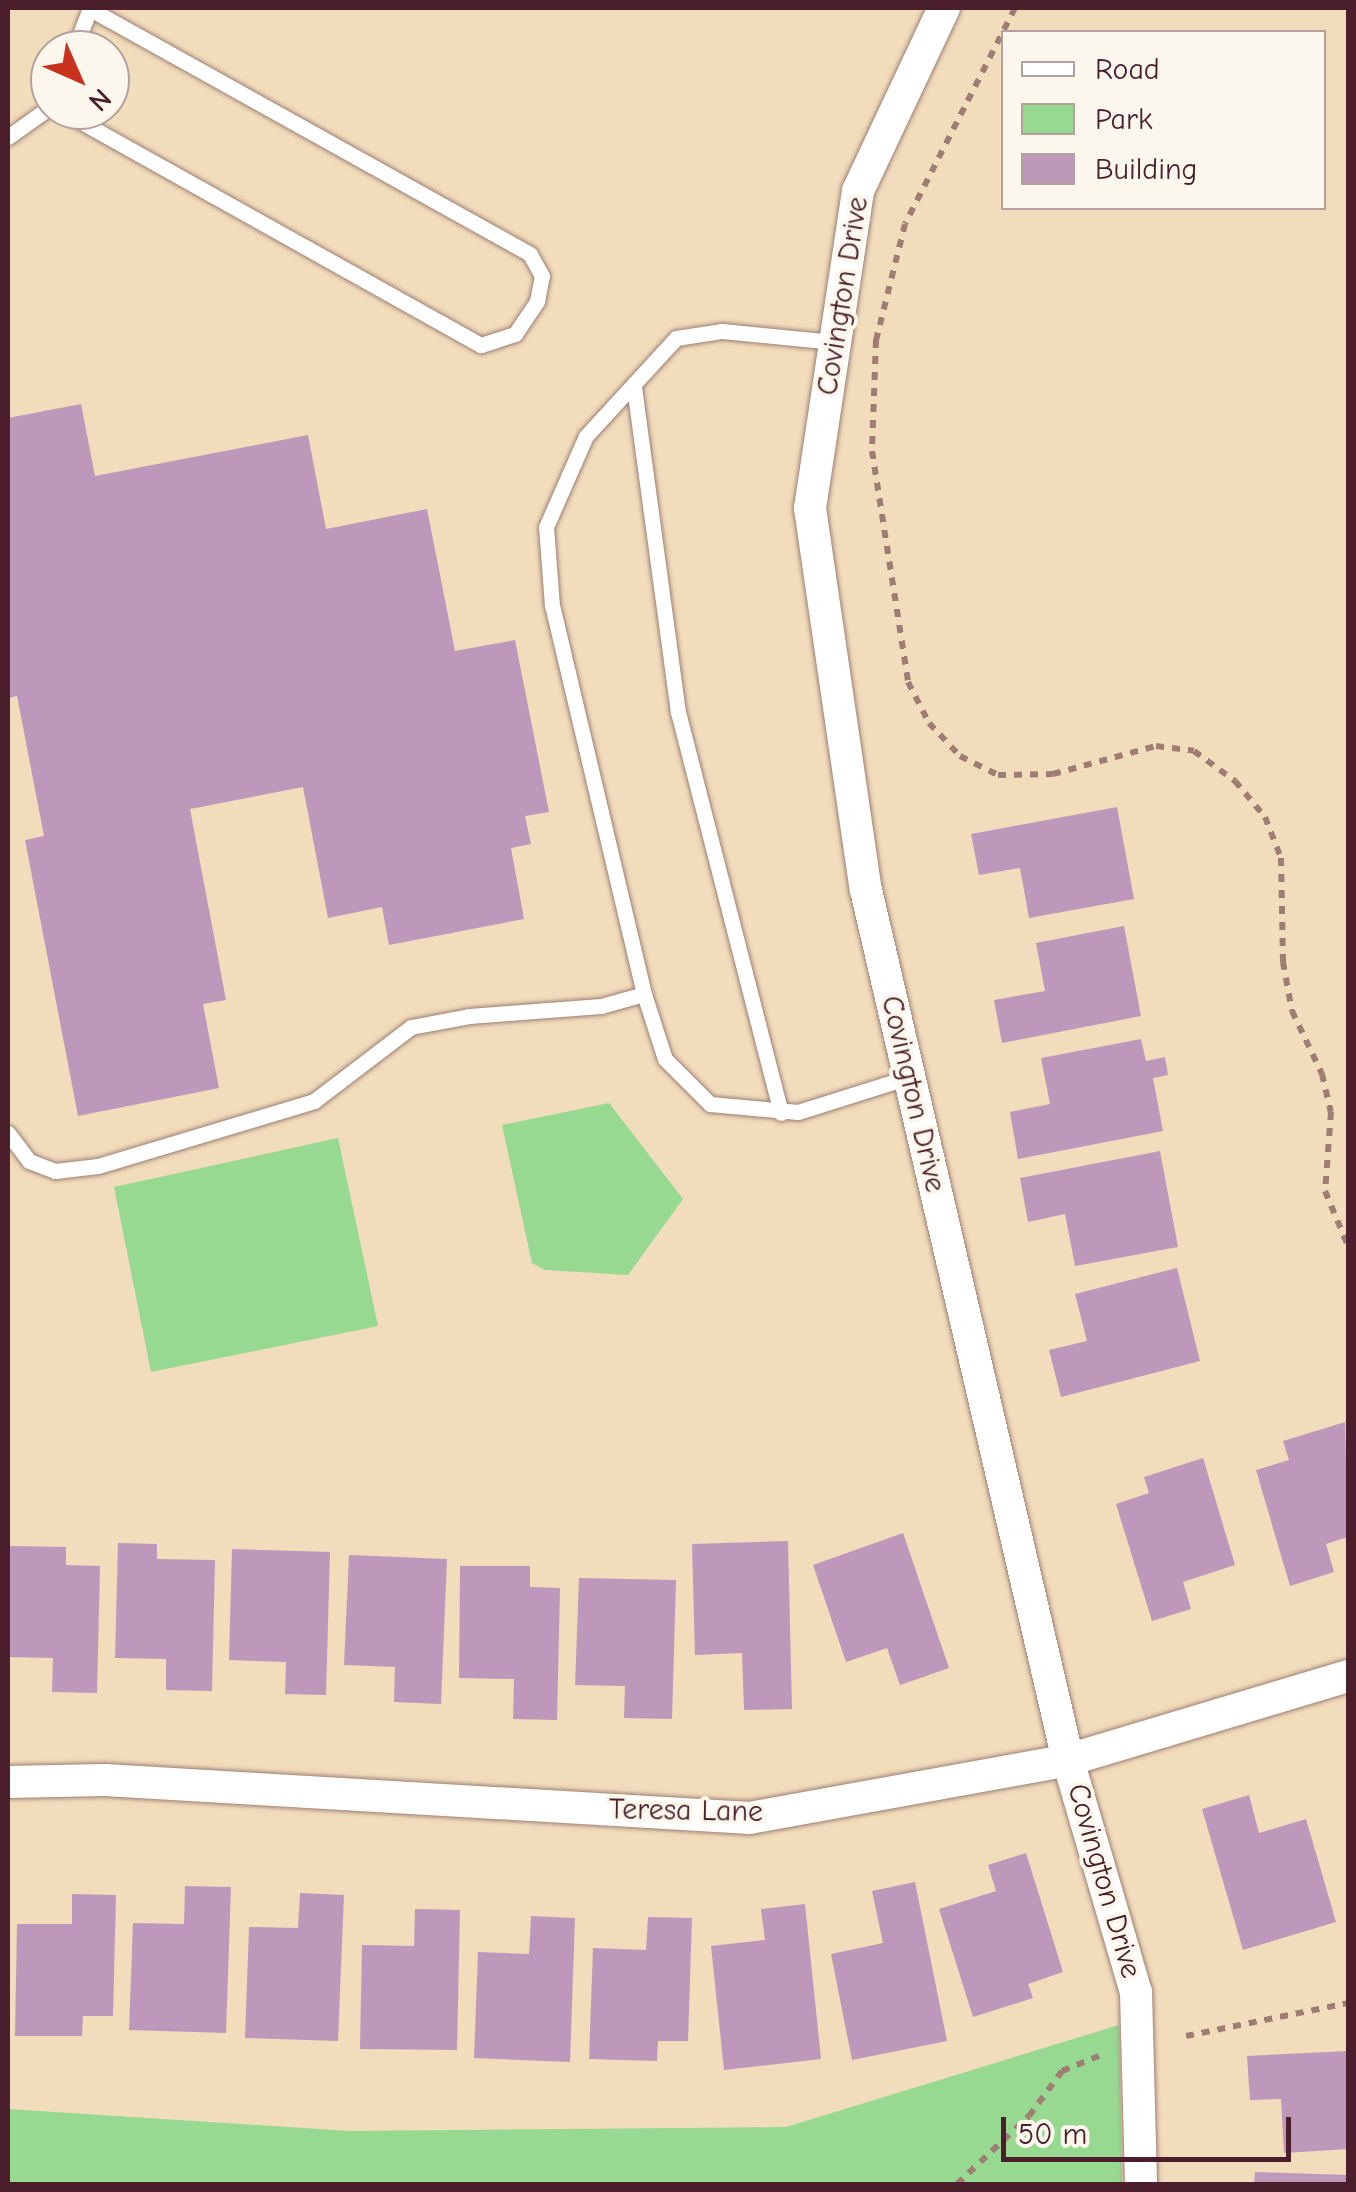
<!DOCTYPE html>
<style>
body{margin:0}
#map{position:relative;width:1356px;height:2192px;overflow:hidden;background:#f1dcbb;font-family:"Comic Neue",sans-serif}
div>[style]{position:absolute}
[style*='--x']{left:calc(var(--x)*1px);top:calc(var(--y)*1px);width:calc(var(--w)*1px);rotate:calc(var(--a)*1deg)}
.green>*{inset:0;background:#97d990}
.building>*{inset:0;background:#be98ba}
.path>*{height:6px;margin-top:-3px;transform-origin:0;background:repeating-linear-gradient(90deg,#9e7e73 0 8px,transparent 0 16px)}
.roads{filter:drop-shadow(0 0 2px #9e7e73) drop-shadow(0 0 2px #9e7e73)}
.service>*{height:15px;margin:-7.5px;padding:0 7.5px;transform-origin:7.5px;border-radius:7.5px;background:#fff}
.minor>*{height:32px;margin:-16px;padding:0 16px;transform-origin:16px;border-radius:16px;background:#fff}
span{translate:-50% -50%;white-space:nowrap;text-align:center;line-height:1.15;-webkit-text-stroke:8px #fbf7ec;paint-order:stroke}
.street-label{font-size:30px;color:#4a1f2b}
.frame{position:absolute;inset:0;border:10px solid #4a1f2b;pointer-events:none}
.legend{position:absolute;left:1001px;top:30px;width:325px;height:180px;box-sizing:border-box;background:#fbf7ec;border:2px solid #b4a19f;margin:0;padding:12px 18px;list-style:none;font-size:30px;color:#4a1f2b}
.legend li{display:flex;align-items:center;gap:20px;height:50px}
.legend b{width:50px;border:2px solid #b4a19f}
.north{position:absolute;left:30px;top:30px;width:100px;height:100px;box-sizing:border-box;background:#fbf7ec;border:2px solid #b4a19f;border-radius:50%;rotate:135deg;font-size:28px;font-weight:700;line-height:40px;text-align:center;color:#4a1f2b}
.north::after{content:'';display:block;margin:auto;width:35px;height:45px;background:#c8321e;clip-path:polygon(50% 0,100% 100%,50% 72%,0 100%)}
.scale{position:absolute;left:1001px;top:2117px;width:290px;height:45px;box-sizing:border-box;border:5px solid #4a1f2b;border-top:0;padding-left:12px;font-size:30px;line-height:35px;white-space:nowrap;color:#4a1f2b;-webkit-text-stroke:8px #fbf7ec;paint-order:stroke}
</style>
<div id="map">
<div class="green">
<div style="clip-path:polygon(609px 1103px,683px 1199px,628px 1275px,545px 1270px,532px 1263px,502px 1125px)"></div>
<div style="clip-path:polygon(338px 1138px,378px 1326px,151px 1372px,114px 1187px)"></div>
<div style="clip-path:polygon(1119px 2025px,1122px 2184px,8px 2184px,8px 2109px,349px 2131px,786px 2127px)"></div>
</div>
<div class="building">
<div style="clip-path:polygon(81px 404px,95px 476px,308px 435px,326px 529px,427px 509px,455px 651px,515px 640px,549px 812px,525px 816px,531px 844px,511px 848px,524px 919px,389px 945px,382px 907px,328px 918px,303px 787px,190px 809px,226px 1000px,203px 1004px,219px 1088px,78px 1116px,25px 840px,44px 836px,17px 696px,8px 698px,8px 418px)"></div>
<div style="clip-path:polygon(1117px 807px,1134px 899px,1029px 918px,1020px 868px,979px 875px,971px 834px)"></div>
<div style="clip-path:polygon(1124px 926px,1141px 1016px,1002px 1043px,994px 1000px,1045px 991px,1036px 943px)"></div>
<div style="clip-path:polygon(1141px 1039px,1146px 1061px,1165px 1057px,1168px 1075px,1153px 1078px,1163px 1131px,1018px 1159px,1010px 1112px,1050px 1104px,1041px 1058px)"></div>
<div style="clip-path:polygon(1160px 1151px,1178px 1247px,1075px 1266px,1065px 1214px,1028px 1222px,1020px 1178px)"></div>
<div style="clip-path:polygon(1177px 1268px,1200px 1361px,1061px 1397px,1049px 1350px,1087px 1341px,1075px 1294px)"></div>
<div style="clip-path:polygon(1345px 1422px,1348px 1537px,1326px 1544px,1334px 1572px,1290px 1586px,1256px 1470px,1289px 1460px,1283px 1441px)"></div>
<div style="clip-path:polygon(1203px 1458px,1235px 1565px,1183px 1582px,1191px 1609px,1152px 1621px,1116px 1504px,1149px 1493px,1144px 1477px)"></div>
<div style="clip-path:polygon(903px 1533px,949px 1668px,900px 1685px,887px 1648px,846px 1662px,813px 1565px)"></div>
<div style="clip-path:polygon(788px 1541px,792px 1709px,744px 1710px,742px 1653px,695px 1655px,692px 1544px)"></div>
<div style="clip-path:polygon(118px 1543px,157px 1544px,157px 1559px,215px 1560px,212px 1691px,166px 1690px,166px 1659px,115px 1658px)"></div>
<div style="clip-path:polygon(8px 1546px,66px 1547px,66px 1565px,100px 1566px,97px 1693px,52px 1692px,53px 1658px,8px 1657px)"></div>
<div style="clip-path:polygon(232px 1549px,330px 1552px,326px 1695px,285px 1694px,286px 1662px,229px 1660px)"></div>
<div style="clip-path:polygon(349px 1555px,447px 1559px,441px 1704px,394px 1702px,395px 1667px,344px 1665px)"></div>
<div style="clip-path:polygon(460px 1566px,530px 1566px,530px 1587px,560px 1588px,557px 1720px,513px 1719px,514px 1679px,459px 1678px)"></div>
<div style="clip-path:polygon(579px 1578px,676px 1580px,672px 1719px,624px 1718px,625px 1686px,575px 1685px)"></div>
<div style="clip-path:polygon(1249px 1795px,1259px 1833px,1306px 1819px,1336px 1922px,1243px 1950px,1202px 1809px)"></div>
<div style="clip-path:polygon(1026px 1853px,1063px 1972px,1028px 1984px,1033px 1998px,973px 2017px,939px 1909px,996px 1891px,988px 1865px)"></div>
<div style="clip-path:polygon(915px 1882px,947px 2041px,852px 2060px,831px 1954px,883px 1943px,872px 1891px)"></div>
<div style="clip-path:polygon(185px 1886px,231px 1887px,226px 2033px,129px 2030px,133px 1923px,184px 1924px)"></div>
<div style="clip-path:polygon(300px 1893px,344px 1895px,338px 2041px,245px 2038px,249px 1927px,298px 1928px)"></div>
<div style="clip-path:polygon(72px 1894px,116px 1895px,113px 2016px,83px 2016px,82px 2036px,15px 2036px,17px 1924px,72px 1924px)"></div>
<div style="clip-path:polygon(805px 1904px,821px 2059px,724px 2070px,711px 1946px,765px 1940px,761px 1909px)"></div>
<div style="clip-path:polygon(415px 1909px,460px 1910px,457px 2050px,360px 2049px,362px 1945px,414px 1946px)"></div>
<div style="clip-path:polygon(531px 1916px,575px 1918px,570px 2062px,474px 2058px,478px 1952px,529px 1954px)"></div>
<div style="clip-path:polygon(648px 1917px,692px 1918px,688px 2041px,658px 2041px,657px 2061px,589px 2059px,593px 1948px,646px 1950px)"></div>
<div style="clip-path:polygon(1348px 2051px,1348px 2149px,1284px 2153px,1281px 2099px,1250px 2100px,1247px 2056px)"></div>
<div style="clip-path:polygon(1255px 2172px,1348px 2175px,1348px 2184px,1254px 2184px)"></div>
</div>
<div class="path">
<div style="--x:1015;--y:8;--w:242;--a:117"></div>
<div style="--x:905;--y:224;--w:120;--a:104"></div>
<div style="--x:876;--y:340;--w:111;--a:92.1"></div>
<div style="--x:872;--y:451;--w:234;--a:81.1"></div>
<div style="--x:908;--y:682;--w:46;--a:62.9"></div>
<div style="--x:929;--y:723;--w:45;--a:46.8"></div>
<div style="--x:960;--y:756;--w:42;--a:26.6"></div>
<div style="--x:998;--y:775;--w:55;--a:-1"></div>
<div style="--x:1053;--y:774;--w:107;--a:-15.2"></div>
<div style="--x:1156;--y:746;--w:38;--a:7"></div>
<div style="--x:1194;--y:751;--w:51;--a:36.2"></div>
<div style="--x:1235;--y:781;--w:47;--a:50.2"></div>
<div style="--x:1265;--y:817;--w:44;--a:68.7"></div>
<div style="--x:1281;--y:858;--w:104;--a:88.9"></div>
<div style="--x:1283;--y:962;--w:50;--a:79.6"></div>
<div style="--x:1292;--y:1011;--w:70;--a:64.5"></div>
<div style="--x:1322;--y:1074;--w:39;--a:77"></div>
<div style="--x:1331;--y:1112;--w:79;--a:94.3"></div>
<div style="--x:1325;--y:1191;--w:60;--a:67.3"></div>
<div style="--x:1186;--y:2036;--w:165;--a:-11.5"></div>
<div style="--x:957;--y:2184;--w:99;--a:-43.4"></div>
<div style="--x:1029;--y:2116;--w:56;--a:-53.7"></div>
<div style="--x:1062;--y:2071;--w:44;--a:-22.5"></div>
</div>
<div class="roads">
<div class="service">
<div style="--x:74;--y:50;--w:45;--a:-69.1"></div>
<div style="--x:60;--y:110;--w:482;--a:29.2"></div>
<div style="--x:481;--y:345;--w:36;--a:-18"></div>
<div style="--x:515;--y:334;--w:40;--a:-56"></div>
<div style="--x:537;--y:301;--w:25;--a:-79"></div>
<div style="--x:542;--y:276;--w:25;--a:-119"></div>
<div style="--x:530;--y:254;--w:504;--a:-150.89"></div>
<div style="--x:8;--y:137;--w:52;--a:-35.5"></div>
<div style="--x:634;--y:387;--w:328;--a:82.3"></div>
<div style="--x:678;--y:712;--w:414;--a:75.6"></div>
<div style="--x:644;--y:994;--w:399;--a:-103.3"></div>
<div style="--x:552;--y:606;--w:79;--a:-94.3"></div>
<div style="--x:546;--y:527;--w:99;--a:-66.3"></div>
<div style="--x:586;--y:436;--w:133;--a:-47.4"></div>
<div style="--x:676;--y:338;--w:47;--a:-8.7"></div>
<div style="--x:722;--y:331;--w:114;--a:5.6"></div>
<div style="--x:8;--y:1133;--w:35;--a:53"></div>
<div style="--x:29;--y:1161;--w:28;--a:21"></div>
<div style="--x:55;--y:1171;--w:43;--a:-6.6"></div>
<div style="--x:98;--y:1166;--w:226;--a:-16.7"></div>
<div style="--x:314;--y:1101;--w:122;--a:-37.3"></div>
<div style="--x:411;--y:1027;--w:59;--a:-10.7"></div>
<div style="--x:469;--y:1016;--w:132;--a:-4.3"></div>
<div style="--x:601;--y:1006;--w:45;--a:-15.6"></div>
<div style="--x:644;--y:994;--w:68;--a:72.1"></div>
<div style="--x:665;--y:1059;--w:64;--a:45"></div>
<div style="--x:710;--y:1104;--w:88;--a:5.2"></div>
<div style="--x:798;--y:1112;--w:116;--a:-17.5"></div>
</div>
<div class="minor">
<div style="--x:944;--y:8;--w:202;--a:115.2"></div>
<div style="--x:858;--y:191;--w:321;--a:98.6"></div>
<div style="--x:810;--y:508;--w:386;--a:81.7"></div>
<div style="--x:866;--y:890;--w:893;--a:76.93"></div>
<div style="--x:1068;--y:1760;--w:242;--a:73.7"></div>
<div style="--x:1136;--y:1992;--w:192;--a:88.5"></div>
<div style="--x:8;--y:1782;--w:97;--a:-1.2"></div>
<div style="--x:105;--y:1780;--w:646;--a:3.37"></div>
<div style="--x:750;--y:1818;--w:323;--a:-10.3"></div>
<div style="--x:1068;--y:1760;--w:292;--a:-16.7"></div>
</div>
</div>
<div class="street-label">
<span style="left:843px;top:296px;rotate:-81deg">Covington Drive</span>
<span style="left:913px;top:1094px;rotate:77deg">Covington Drive</span>
<span style="left:686px;top:1811px;rotate:1deg">Teresa Lane</span>
<span style="left:1104px;top:1881px;rotate:74deg">Covington Drive</span>
</div>
<div class="frame"></div>
<ul class="legend">
<li><b style="height:12px;background:#fff"></b>Road</li>
<li><b style="height:28px;background:#97d990"></b>Park</li>
<li><b style="height:28px;background:#be98ba"></b>Building</li>
</ul>
<div class="north">N</div>
<div class="scale">50 m</div>
</div>
